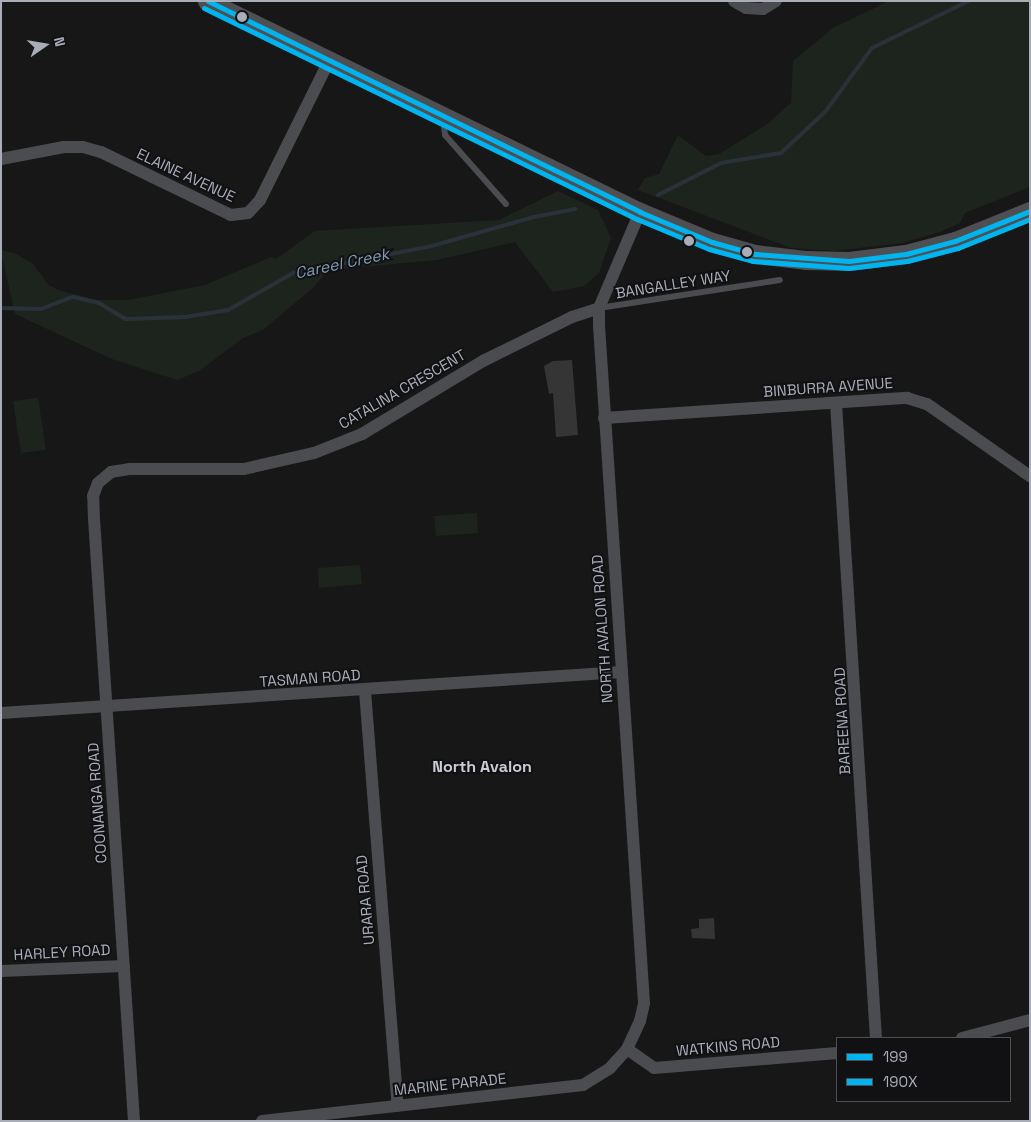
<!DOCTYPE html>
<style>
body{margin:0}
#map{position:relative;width:1031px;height:1122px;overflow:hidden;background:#171717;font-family:"Space Grotesk",sans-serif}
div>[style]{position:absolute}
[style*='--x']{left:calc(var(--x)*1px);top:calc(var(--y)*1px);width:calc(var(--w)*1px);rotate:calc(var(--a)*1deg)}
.green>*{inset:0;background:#1d241e}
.stream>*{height:4px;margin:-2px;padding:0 2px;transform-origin:2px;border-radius:2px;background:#2a3239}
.building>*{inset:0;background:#353536}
.service>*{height:6px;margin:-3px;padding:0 3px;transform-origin:3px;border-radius:3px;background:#4b4c50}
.minor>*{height:12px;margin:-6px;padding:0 6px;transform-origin:6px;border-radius:6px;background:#4b4c50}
.primary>*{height:19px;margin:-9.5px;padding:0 9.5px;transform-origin:9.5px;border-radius:9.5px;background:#4d4f52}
.bus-1>*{height:5px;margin:-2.5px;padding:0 2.5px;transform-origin:2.5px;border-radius:2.5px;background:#00b5ef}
.bus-2>*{height:5px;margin:-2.5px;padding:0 2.5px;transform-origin:2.5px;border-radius:2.5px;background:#00b5ef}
.dots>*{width:14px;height:14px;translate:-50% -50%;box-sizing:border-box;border:2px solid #111113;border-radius:50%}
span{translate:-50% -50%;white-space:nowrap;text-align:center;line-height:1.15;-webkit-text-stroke:4px #111113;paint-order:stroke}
.street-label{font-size:15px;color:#a8adb8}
.water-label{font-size:16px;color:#7f9bb3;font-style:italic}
.neighbourhood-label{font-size:16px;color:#c9ccd4;font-weight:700}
.frame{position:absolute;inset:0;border:2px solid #a8adb8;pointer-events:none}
.legend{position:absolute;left:836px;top:1037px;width:175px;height:65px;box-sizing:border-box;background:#111113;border:1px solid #4d4f55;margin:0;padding:6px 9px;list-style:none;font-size:15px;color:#a8adb8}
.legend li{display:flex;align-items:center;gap:10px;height:25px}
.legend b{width:25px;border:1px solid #4d4f55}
.north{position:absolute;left:20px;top:20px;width:50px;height:50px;-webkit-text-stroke:4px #111113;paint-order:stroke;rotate:77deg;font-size:14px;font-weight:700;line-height:20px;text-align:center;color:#a8adb8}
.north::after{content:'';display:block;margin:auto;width:18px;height:22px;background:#a8adb8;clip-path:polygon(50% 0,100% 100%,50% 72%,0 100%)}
</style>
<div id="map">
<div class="green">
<div style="clip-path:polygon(889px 1px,1030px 1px,1030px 187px,965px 213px,960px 223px,940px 232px,902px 243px,833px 251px,791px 248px,638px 190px,645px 178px,659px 174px,678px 135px,706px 156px,719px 154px,766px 125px,791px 103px,793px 61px,833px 28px)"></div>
<div style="clip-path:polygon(558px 191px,598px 210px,611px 238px,599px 273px,584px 286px,553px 292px,515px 242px,437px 260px,328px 270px,314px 287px,263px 330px,243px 338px,199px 371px,177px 380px,112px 359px,15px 314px,1px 253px,1px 250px,14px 253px,32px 263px,49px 285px,58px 290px,98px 300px,128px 300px,205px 285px,271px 257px,276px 259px,315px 231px,499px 220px)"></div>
<div style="clip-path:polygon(38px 398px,46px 450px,21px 453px,13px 401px)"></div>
<div style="clip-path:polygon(477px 513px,478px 533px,436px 536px,434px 516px)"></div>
<div style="clip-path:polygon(360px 565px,362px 584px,319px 588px,318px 568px)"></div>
</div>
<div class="stream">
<div style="--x:658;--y:195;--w:71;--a:-26.9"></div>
<div style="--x:721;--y:163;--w:61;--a:-9.5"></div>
<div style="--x:781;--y:153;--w:60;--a:-43"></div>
<div style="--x:825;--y:112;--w:79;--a:-53.7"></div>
<div style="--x:872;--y:48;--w:108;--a:-25.9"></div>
<div style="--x:1;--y:308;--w:40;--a:1.4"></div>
<div style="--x:41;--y:309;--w:34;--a:-21"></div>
<div style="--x:73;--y:297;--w:27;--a:13"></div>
<div style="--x:99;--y:303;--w:31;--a:31"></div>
<div style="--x:126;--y:319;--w:59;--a:-1.9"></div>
<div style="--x:185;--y:317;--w:44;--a:-9.2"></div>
<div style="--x:228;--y:310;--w:75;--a:-29.6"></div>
<div style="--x:293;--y:273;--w:142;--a:-11"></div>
<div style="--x:432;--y:246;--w:106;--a:-15.9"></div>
<div style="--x:534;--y:217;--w:42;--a:-11"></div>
</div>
<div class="building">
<div style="clip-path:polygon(572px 360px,578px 435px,556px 437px,553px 393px,549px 394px,544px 366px,553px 361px)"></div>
<div style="clip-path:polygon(714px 918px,715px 939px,692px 938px,691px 929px,699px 928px,699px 919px)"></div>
</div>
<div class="service">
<div style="--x:443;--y:120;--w:15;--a:82"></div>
<div style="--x:445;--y:135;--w:92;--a:48.5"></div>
<div style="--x:599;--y:308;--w:183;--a:-8.8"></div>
</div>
<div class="minor">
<div style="--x:734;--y:1;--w:14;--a:30"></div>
<div style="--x:746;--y:8;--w:17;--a:3"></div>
<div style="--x:763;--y:9;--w:15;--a:-32"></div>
<div style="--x:1;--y:159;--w:64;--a:-10.8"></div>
<div style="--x:64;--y:147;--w:19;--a:0"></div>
<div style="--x:83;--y:147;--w:19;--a:16"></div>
<div style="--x:101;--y:152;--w:144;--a:25.9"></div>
<div style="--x:231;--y:215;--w:17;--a:-7"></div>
<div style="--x:248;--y:213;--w:18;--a:-47"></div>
<div style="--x:260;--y:200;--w:155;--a:-63.6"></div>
<div style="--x:836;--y:403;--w:636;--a:86.4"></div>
<div style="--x:604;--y:418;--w:304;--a:-3.8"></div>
<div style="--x:907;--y:398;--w:21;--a:17"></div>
<div style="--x:927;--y:404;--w:126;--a:35"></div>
<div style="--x:365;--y:691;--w:416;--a:85.5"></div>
<div style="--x:1;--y:713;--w:622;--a:-3.78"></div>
<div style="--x:1;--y:971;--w:123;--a:-2.3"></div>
<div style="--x:962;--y:1038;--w:70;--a:-14.8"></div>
<div style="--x:627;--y:1049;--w:33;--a:35"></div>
<div style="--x:654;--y:1068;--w:184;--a:-4.7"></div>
<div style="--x:134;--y:1121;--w:603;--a:-93.8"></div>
<div style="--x:94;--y:519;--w:23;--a:-92"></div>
<div style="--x:93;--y:496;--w:14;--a:-69"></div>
<div style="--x:98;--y:483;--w:17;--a:-40"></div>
<div style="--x:111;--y:472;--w:18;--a:-9"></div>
<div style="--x:129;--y:469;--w:115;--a:0"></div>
<div style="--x:244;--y:469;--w:72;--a:-12.9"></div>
<div style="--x:314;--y:453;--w:52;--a:-21.6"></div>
<div style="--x:362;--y:434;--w:141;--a:-31.1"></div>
<div style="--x:483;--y:361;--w:99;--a:-26.3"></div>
<div style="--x:572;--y:317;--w:28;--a:-18"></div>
<div style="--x:262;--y:1121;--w:323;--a:-6.4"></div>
<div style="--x:583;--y:1085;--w:32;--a:-32"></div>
<div style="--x:610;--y:1068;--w:25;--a:-48"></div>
<div style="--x:627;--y:1049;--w:31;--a:-65"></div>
<div style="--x:640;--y:1021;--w:18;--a:-77"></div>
<div style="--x:644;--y:1003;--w:678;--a:-93.8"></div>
<div style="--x:599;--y:326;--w:18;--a:-90"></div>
<div style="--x:599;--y:308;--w:104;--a:-66.9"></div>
</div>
<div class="primary">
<div style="--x:207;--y:1;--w:482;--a:26"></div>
<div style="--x:640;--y:212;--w:78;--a:22.6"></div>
<div style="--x:712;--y:242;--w:45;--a:15.6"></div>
<div style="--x:755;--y:254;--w:50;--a:6.8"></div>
<div style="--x:805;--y:260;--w:44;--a:1.3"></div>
<div style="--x:849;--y:261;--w:57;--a:-7"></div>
<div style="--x:906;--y:254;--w:51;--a:-14.9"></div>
<div style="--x:955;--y:241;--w:81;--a:-21.8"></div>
</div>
<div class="bus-1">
<div style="--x:208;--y:1;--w:481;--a:26"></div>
<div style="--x:640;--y:212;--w:78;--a:22.6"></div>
<div style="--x:712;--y:242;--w:45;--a:15.6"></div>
<div style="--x:755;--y:254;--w:94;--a:4.3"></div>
<div style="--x:849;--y:261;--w:57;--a:-7"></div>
<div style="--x:906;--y:254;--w:51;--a:-14.9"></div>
<div style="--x:955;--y:241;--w:81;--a:-21.8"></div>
</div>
<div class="bus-2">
<div style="--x:204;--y:8;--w:482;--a:26"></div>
<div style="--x:637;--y:219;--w:78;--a:22.6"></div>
<div style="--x:709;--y:249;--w:46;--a:15.3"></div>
<div style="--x:753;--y:261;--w:96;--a:4.2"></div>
<div style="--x:849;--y:268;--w:58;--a:-6.9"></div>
<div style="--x:907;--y:261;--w:53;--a:-14.3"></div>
<div style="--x:958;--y:248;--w:78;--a:-21.9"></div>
</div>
<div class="dots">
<div style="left:242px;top:17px;background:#a8adb8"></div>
<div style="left:689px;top:241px;background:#a8adb8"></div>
<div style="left:747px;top:252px;background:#a8adb8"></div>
</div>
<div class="street-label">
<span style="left:186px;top:175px;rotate:25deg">ELAINE AVENUE</span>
<span style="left:673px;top:284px;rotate:-9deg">BANGALLEY WAY</span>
<span style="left:828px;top:387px;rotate:-4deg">BINBURRA AVENUE</span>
<span style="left:402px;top:389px;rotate:-30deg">CATALINA CRESCENT</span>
<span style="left:602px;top:629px;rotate:-94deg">NORTH AVALON ROAD</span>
<span style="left:310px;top:678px;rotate:-4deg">TASMAN ROAD</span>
<span style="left:842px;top:721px;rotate:-93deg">BAREENA ROAD</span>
<span style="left:97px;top:803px;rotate:-94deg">COONANGA ROAD</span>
<span style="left:365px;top:900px;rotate:-95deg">URARA ROAD</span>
<span style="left:62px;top:952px;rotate:-3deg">HARLEY ROAD</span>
<span style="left:728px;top:1046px;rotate:-5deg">WATKINS ROAD</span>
<span style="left:450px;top:1084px;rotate:-6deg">MARINE PARADE</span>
</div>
<div class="water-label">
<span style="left:342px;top:264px;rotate:-12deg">Careel Creek</span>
</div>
<div class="neighbourhood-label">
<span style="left:482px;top:767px">North Avalon</span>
</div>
<div class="frame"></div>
<ul class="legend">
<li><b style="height:6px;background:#00b5ef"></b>199</li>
<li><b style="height:6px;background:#00b5ef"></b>190X</li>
</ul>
<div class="north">N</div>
</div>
